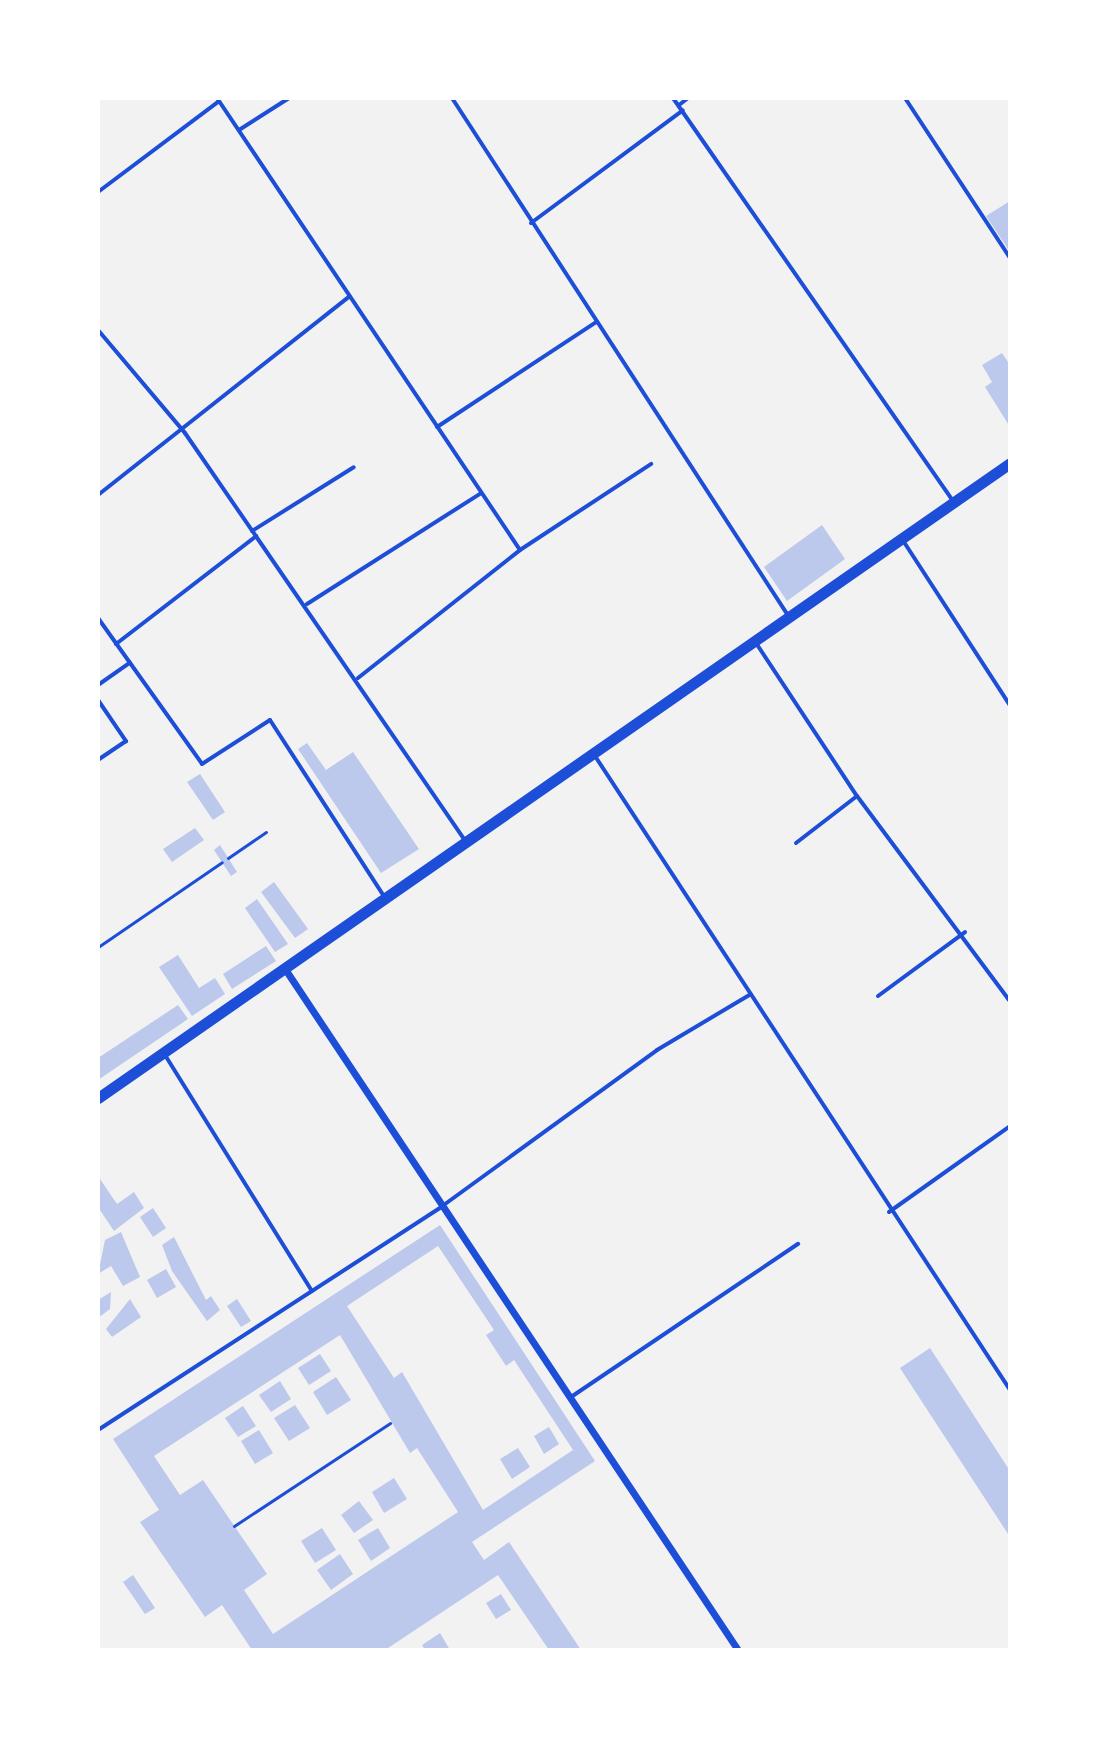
<!DOCTYPE html>
<style>
body{margin:0}
#map{position:relative;width:1108px;height:1748px;overflow:hidden;background:#f2f2f2;font-family:Poppins,sans-serif}
div>[style]{position:absolute}
[style*='--x']{left:calc(var(--x)*1px);top:calc(var(--y)*1px);width:calc(var(--w)*1px);rotate:calc(var(--a)*1deg)}
.building>*{inset:0;background:#bdc9ec}
.path>*{height:3px;margin:-1.5px;padding:0 1.5px;transform-origin:1.5px;border-radius:1.5px;background:#1d4ed8}
.service>*{height:4px;margin:-2px;padding:0 2px;transform-origin:2px;border-radius:2px;background:#1d4ed8}
.minor>*{height:7px;margin:-3.5px;padding:0 3.5px;transform-origin:3.5px;border-radius:3.5px;background:#1d4ed8}
.primary>*{height:11px;margin:-5.5px;padding:0 5.5px;transform-origin:5.5px;border-radius:5.5px;background:#1d4ed8}
span{translate:-50% -50%;white-space:nowrap;text-align:center;line-height:1.15;-webkit-text-stroke:6px #fff;paint-order:stroke}
.frame{position:absolute;inset:0;border:100px solid #fff;pointer-events:none}
</style>
<div id="map">
<div class="building">
<div style="clip-path:polygon(1010px 201px,1010px 252px,986px 216px)"></div>
<div style="clip-path:polygon(1002px 353px,1010px 365px,1010px 427px,985px 387px,992px 382px,982px 365px)"></div>
<div style="clip-path:polygon(822px 525px,845px 559px,787px 601px,764px 567px)"></div>
<div style="clip-path:polygon(307px 743px,326px 770px,353px 752px,419px 849px,381px 873px,298px 749px)"></div>
<div style="clip-path:polygon(200px 774px,225px 812px,213px 820px,187px 782px)"></div>
<div style="clip-path:polygon(195px 828px,204px 840px,172px 862px,163px 849px)"></div>
<div style="clip-path:polygon(220px 845px,237px 872px,231px 876px,214px 850px)"></div>
<div style="clip-path:polygon(274px 882px,308px 929px,295px 938px,261px 892px)"></div>
<div style="clip-path:polygon(257px 899px,288px 944px,275px 952px,245px 908px)"></div>
<div style="clip-path:polygon(266px 946px,276px 961px,232px 989px,223px 974px)"></div>
<div style="clip-path:polygon(178px 955px,199px 988px,215px 978px,225px 994px,192px 1016px,159px 967px)"></div>
<div style="clip-path:polygon(178px 1005px,188px 1019px,98px 1080px,98px 1058px)"></div>
<div style="clip-path:polygon(98px 1176px,117px 1204px,134px 1192px,144px 1208px,114px 1231px,98px 1207px)"></div>
<div style="clip-path:polygon(153px 1208px,166px 1228px,153px 1237px,140px 1217px)"></div>
<div style="clip-path:polygon(evenodd,440px 1225px,595px 1461px,472px 1542px,484px 1560px,509px 1542px,581px 1650px,549px 1650px,498px 1575px,385px 1650px,252px 1650px,222px 1605px,205px 1617px,140px 1522px,159px 1510px,113px 1439px,440px 1225px,438px 1246px,494px 1330px,486px 1335px,506px 1366px,514px 1360px,573px 1450px,483px 1510px,402px 1372px,394px 1378px,347px 1306px,438px 1246px,440px 1225px,340px 1335px,410px 1453px,417px 1448px,458px 1512px,273px 1634px,244px 1590px,267px 1574px,203px 1480px,180px 1495px,154px 1456px,340px 1335px)"></div>
<div style="clip-path:polygon(121px 1232px,140px 1277px,123px 1286px,111px 1266px,98px 1274px,105px 1240px)"></div>
<div style="clip-path:polygon(174px 1237px,206px 1300px,211px 1296px,220px 1310px,207px 1321px,172px 1271px,162px 1245px)"></div>
<div style="clip-path:polygon(166px 1269px,176px 1287px,157px 1298px,147px 1280px)"></div>
<div style="clip-path:polygon(111px 1292px,110px 1309px,98px 1318px,98px 1300px)"></div>
<div style="clip-path:polygon(130px 1299px,141px 1317px,112px 1337px,106px 1329px)"></div>
<div style="clip-path:polygon(237px 1299px,251px 1321px,241px 1327px,227px 1306px)"></div>
<div style="clip-path:polygon(930px 1348px,1010px 1471px,1010px 1537px,900px 1368px)"></div>
<div style="clip-path:polygon(320px 1354px,331px 1371px,309px 1385px,298px 1368px)"></div>
<div style="clip-path:polygon(336px 1377px,351px 1400px,327px 1415px,313px 1392px)"></div>
<div style="clip-path:polygon(280px 1381px,291px 1399px,271px 1412px,259px 1395px)"></div>
<div style="clip-path:polygon(295px 1405px,310px 1428px,289px 1441px,274px 1418px)"></div>
<div style="clip-path:polygon(243px 1406px,256px 1426px,238px 1437px,225px 1418px)"></div>
<div style="clip-path:polygon(549px 1427px,559px 1444px,544px 1454px,534px 1436px)"></div>
<div style="clip-path:polygon(259px 1430px,273px 1453px,255px 1464px,241px 1441px)"></div>
<div style="clip-path:polygon(518px 1448px,530px 1467px,512px 1479px,500px 1459px)"></div>
<div style="clip-path:polygon(394px 1478px,407px 1499px,384px 1513px,372px 1492px)"></div>
<div style="clip-path:polygon(359px 1501px,373px 1520px,354px 1533px,341px 1515px)"></div>
<div style="clip-path:polygon(322px 1528px,336px 1550px,315px 1563px,301px 1541px)"></div>
<div style="clip-path:polygon(378px 1528px,390px 1548px,371px 1561px,358px 1540px)"></div>
<div style="clip-path:polygon(340px 1554px,353px 1574px,331px 1590px,317px 1570px)"></div>
<div style="clip-path:polygon(133px 1575px,155px 1608px,145px 1614px,123px 1582px)"></div>
<div style="clip-path:polygon(501px 1594px,511px 1610px,496px 1619px,486px 1603px)"></div>
<div style="clip-path:polygon(440px 1633px,450px 1650px,425px 1650px,422px 1645px)"></div>
</div>
<div class="path">
<div style="--x:228;--y:858;--w:46;--a:-34.4"></div>
<div style="--x:98;--y:947;--w:150;--a:-34.4"></div>
<div style="--x:234;--y:1526;--w:187;--a:-33.4"></div>
</div>
<div class="service">
<div style="--x:217;--y:98;--w:544;--a:56.16"></div>
<div style="--x:520;--y:550;--w:157;--a:-33.3"></div>
<div style="--x:452;--y:98;--w:619;--a:57"></div>
<div style="--x:673;--y:98;--w:489;--a:55.2"></div>
<div style="--x:905;--y:98;--w:191;--a:56.7"></div>
<div style="--x:679;--y:105;--w:11;--a:-38"></div>
<div style="--x:239;--y:130;--w:59;--a:-32.6"></div>
<div style="--x:98;--y:192;--w:151;--a:-36.9"></div>
<div style="--x:531;--y:223;--w:189;--a:-36.6"></div>
<div style="--x:98;--y:330;--w:135;--a:49.8"></div>
<div style="--x:185;--y:433;--w:493;--a:55.5"></div>
<div style="--x:437;--y:427;--w:191;--a:-33.4"></div>
<div style="--x:98;--y:495;--w:320;--a:-38.3"></div>
<div style="--x:252;--y:531;--w:120;--a:-32.1"></div>
<div style="--x:902;--y:539;--w:198;--a:57"></div>
<div style="--x:307;--y:604;--w:206;--a:-32.5"></div>
<div style="--x:98;--y:618;--w:179;--a:54.5"></div>
<div style="--x:202;--y:764;--w:81;--a:-32.9"></div>
<div style="--x:270;--y:720;--w:210;--a:57.1"></div>
<div style="--x:756;--y:643;--w:183;--a:56.6"></div>
<div style="--x:857;--y:796;--w:256;--a:53.3"></div>
<div style="--x:116;--y:644;--w:177;--a:-37.6"></div>
<div style="--x:358;--y:678;--w:206;--a:-38.3"></div>
<div style="--x:98;--y:685;--w:39;--a:-35"></div>
<div style="--x:98;--y:700;--w:50;--a:55.7"></div>
<div style="--x:126;--y:741;--w:34;--a:146"></div>
<div style="--x:595;--y:756;--w:758;--a:56.79"></div>
<div style="--x:796;--y:843;--w:77;--a:-37.6"></div>
<div style="--x:878;--y:996;--w:108;--a:-36.3"></div>
<div style="--x:165;--y:1055;--w:278;--a:58.1"></div>
<div style="--x:889;--y:1212;--w:148;--a:-35.4"></div>
<div style="--x:571;--y:1397;--w:274;--a:-34"></div>
<div style="--x:98;--y:1430;--w:409;--a:-33"></div>
<div style="--x:441;--y:1207;--w:267;--a:-36"></div>
<div style="--x:657;--y:1050;--w:109;--a:-30.8"></div>
</div>
<div class="minor">
<div style="--x:285;--y:969;--w:818;--a:56.37"></div>
</div>
<div class="primary">
<div style="--x:98;--y:1098;--w:1111;--a:-34.85"></div>
</div>
<div class="frame"></div>
</div>
